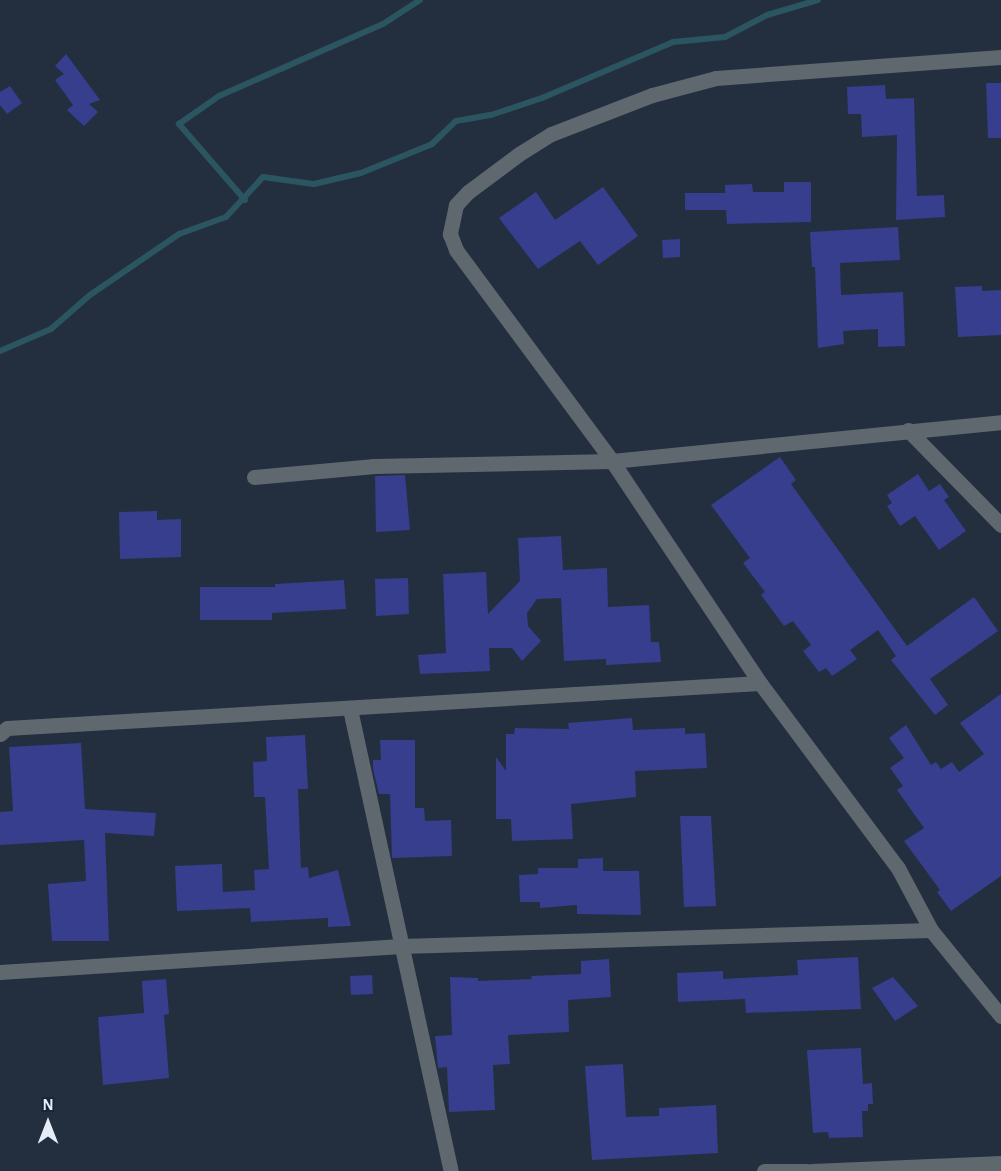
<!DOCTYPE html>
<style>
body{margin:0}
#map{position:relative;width:1001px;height:1171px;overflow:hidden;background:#232f3f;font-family:"Alegreya Sans",sans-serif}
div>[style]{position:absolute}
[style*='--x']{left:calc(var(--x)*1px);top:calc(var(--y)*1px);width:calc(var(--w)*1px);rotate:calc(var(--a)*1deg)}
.stream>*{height:6px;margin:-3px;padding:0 3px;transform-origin:3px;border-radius:3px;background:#2a5561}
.building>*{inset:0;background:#363e8d}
.street>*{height:15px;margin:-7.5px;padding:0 7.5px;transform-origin:7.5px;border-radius:7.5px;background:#5f686e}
span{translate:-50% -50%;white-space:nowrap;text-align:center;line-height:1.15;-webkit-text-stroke:4.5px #192534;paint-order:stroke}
.north{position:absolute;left:18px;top:1093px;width:60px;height:60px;-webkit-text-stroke:4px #192534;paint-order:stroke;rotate:0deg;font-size:16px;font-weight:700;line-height:24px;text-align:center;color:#e5edf8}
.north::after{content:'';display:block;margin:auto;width:21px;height:27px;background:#e5edf8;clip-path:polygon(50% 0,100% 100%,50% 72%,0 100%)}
</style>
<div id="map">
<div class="stream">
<div style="--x:245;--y:200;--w:101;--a:-131"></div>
<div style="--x:179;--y:124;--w:49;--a:-35"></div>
<div style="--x:219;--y:96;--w:179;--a:-23.7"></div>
<div style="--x:383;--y:24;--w:44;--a:-33"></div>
<div style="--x:0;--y:351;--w:56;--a:-23.3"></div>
<div style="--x:51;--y:329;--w:52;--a:-41.1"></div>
<div style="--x:90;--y:295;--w:108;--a:-34.4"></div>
<div style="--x:179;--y:234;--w:50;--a:-19.9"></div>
<div style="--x:226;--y:217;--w:54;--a:-47.2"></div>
<div style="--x:263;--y:177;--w:51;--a:7.8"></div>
<div style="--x:314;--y:184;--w:48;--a:-13.2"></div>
<div style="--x:361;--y:173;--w:77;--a:-22.2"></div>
<div style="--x:432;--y:144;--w:33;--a:-44"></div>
<div style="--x:456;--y:121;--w:36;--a:-10"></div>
<div style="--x:491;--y:115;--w:54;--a:-18.4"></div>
<div style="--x:542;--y:98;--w:142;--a:-23.1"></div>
<div style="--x:673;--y:42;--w:52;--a:-5.5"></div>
<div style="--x:725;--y:37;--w:47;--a:-27.6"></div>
<div style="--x:767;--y:15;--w:53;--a:-16.4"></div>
</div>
<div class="building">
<div style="clip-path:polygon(66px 54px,100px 100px,89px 104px,98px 112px,84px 126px,67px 110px,73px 105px,55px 80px,64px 74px,55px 66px)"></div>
<div style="clip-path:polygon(986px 83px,1001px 83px,1001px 138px,988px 138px)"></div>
<div style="clip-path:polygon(885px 85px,886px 99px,914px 98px,917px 196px,944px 195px,945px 217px,896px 220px,897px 135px,862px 137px,861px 114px,848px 114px,847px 87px)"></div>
<div style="clip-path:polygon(10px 86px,22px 103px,7px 114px,0 105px,0 92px)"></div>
<div style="clip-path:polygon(784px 182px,811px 182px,811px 222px,727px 224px,726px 210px,685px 210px,685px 193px,725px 193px,725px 185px,752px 184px,753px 192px,784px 192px)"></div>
<div style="clip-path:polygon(603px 187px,638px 236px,598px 265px,580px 241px,538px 269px,499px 218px,536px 192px,555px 220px)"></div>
<div style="clip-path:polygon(898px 227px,900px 260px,840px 263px,841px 295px,903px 292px,905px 346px,878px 347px,878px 329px,843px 331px,844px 344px,818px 348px,815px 267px,812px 267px,810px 232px)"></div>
<div style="clip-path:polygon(680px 239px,680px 257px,663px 258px,662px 240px)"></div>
<div style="clip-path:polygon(982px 286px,982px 291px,1001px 290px,1001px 335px,958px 337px,955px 287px)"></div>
<div style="clip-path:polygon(780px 457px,796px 480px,791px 484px,907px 646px,974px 597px,998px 631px,930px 679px,948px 705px,935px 715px,891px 660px,896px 656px,878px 630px,850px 650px,857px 659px,832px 676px,826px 668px,819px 672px,803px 651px,811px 645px,793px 621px,784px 626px,761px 595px,765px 592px,743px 563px,750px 558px,711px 505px)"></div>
<div style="clip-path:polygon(918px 474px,929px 491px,940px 484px,949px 497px,944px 500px,966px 531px,939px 550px,915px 516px,900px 526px,887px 506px,892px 503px,887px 495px)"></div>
<div style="clip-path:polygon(405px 475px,410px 530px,376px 532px,375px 476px)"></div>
<div style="clip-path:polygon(157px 511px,157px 520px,181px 519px,181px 557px,120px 559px,119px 512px)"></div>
<div style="clip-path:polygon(561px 536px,563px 570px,607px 568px,608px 607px,649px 605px,651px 642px,659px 642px,661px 662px,606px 665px,606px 659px,564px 661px,561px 598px,537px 599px,527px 613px,528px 626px,541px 641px,522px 661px,512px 648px,489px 648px,490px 671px,420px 674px,418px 655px,446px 653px,443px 574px,486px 572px,488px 614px,520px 581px,518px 538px)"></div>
<div style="clip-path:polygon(408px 578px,409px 614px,376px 616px,375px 579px)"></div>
<div style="clip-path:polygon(344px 580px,346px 609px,272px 613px,272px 620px,200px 620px,200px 587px,275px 587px,275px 584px)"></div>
<div style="clip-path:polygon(1001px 694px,1001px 876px,951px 911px,937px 892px,940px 890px,904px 841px,924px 828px,897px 790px,903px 786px,890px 768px,904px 758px,889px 738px,906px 725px,931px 765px,936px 762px,941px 769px,952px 762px,959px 772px,984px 754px,960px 723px)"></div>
<div style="clip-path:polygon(632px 718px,633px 730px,685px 728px,685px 734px,705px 733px,707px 768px,635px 771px,636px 797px,571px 804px,573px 839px,512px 841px,511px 819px,496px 819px,496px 757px,506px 771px,506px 734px,514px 734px,515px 728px,569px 729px,568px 723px)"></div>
<div style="clip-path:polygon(305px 735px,308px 789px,298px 789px,301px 868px,308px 867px,309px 878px,338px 870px,351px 926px,328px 927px,328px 918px,251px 922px,250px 908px,177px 911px,175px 866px,222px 864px,223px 892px,255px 890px,254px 870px,269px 869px,265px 797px,254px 797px,253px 762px,267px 761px,266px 737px)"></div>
<div style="clip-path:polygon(380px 740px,415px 740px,415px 808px,424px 808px,425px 821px,451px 820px,452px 856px,392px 858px,390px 794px,379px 794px,373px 769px,373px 760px,381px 760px)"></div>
<div style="clip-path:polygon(81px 743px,85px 809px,156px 813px,154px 836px,105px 833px,109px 941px,52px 941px,48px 884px,86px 881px,84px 840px,0 845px,0 812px,13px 811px,9px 747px)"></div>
<div style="clip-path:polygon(680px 816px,711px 816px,716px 906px,684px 907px)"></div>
<div style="clip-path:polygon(603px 858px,603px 871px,639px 871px,641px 915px,577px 914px,577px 905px,540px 908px,540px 902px,520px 902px,519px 875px,538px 874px,538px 868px,578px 868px,578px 859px)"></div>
<div style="clip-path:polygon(858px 957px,861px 1009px,746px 1013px,745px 999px,678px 1002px,677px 973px,723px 971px,723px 979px,798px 975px,797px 960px)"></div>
<div style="clip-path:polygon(609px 959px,611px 997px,568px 1000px,569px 1032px,508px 1035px,510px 1064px,493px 1065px,495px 1110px,449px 1112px,447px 1067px,438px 1068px,435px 1036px,452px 1035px,450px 977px,478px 978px,478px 981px,532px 979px,531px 976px,581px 974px,581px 961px)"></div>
<div style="clip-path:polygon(372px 975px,373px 994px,351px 995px,350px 976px)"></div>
<div style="clip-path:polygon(893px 977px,918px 1006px,895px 1021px,872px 988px)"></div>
<div style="clip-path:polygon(166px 979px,169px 1014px,164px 1015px,169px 1078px,103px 1085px,98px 1017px,144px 1013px,142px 981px)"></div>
<div style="clip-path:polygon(861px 1048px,863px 1084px,872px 1083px,873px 1104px,868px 1104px,868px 1111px,862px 1111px,863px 1137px,829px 1138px,828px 1132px,813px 1133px,807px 1050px)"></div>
<div style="clip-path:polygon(623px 1064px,626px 1117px,659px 1116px,659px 1108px,716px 1105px,718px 1153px,592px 1160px,585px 1066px)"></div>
</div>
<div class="street">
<div style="--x:1001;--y:57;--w:286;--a:175.8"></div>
<div style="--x:716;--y:78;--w:66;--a:165.1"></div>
<div style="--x:652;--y:95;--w:108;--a:158.9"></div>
<div style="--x:551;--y:134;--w:38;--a:148"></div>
<div style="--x:519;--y:154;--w:64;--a:143.3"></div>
<div style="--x:468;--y:192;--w:18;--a:133"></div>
<div style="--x:456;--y:205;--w:30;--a:102"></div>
<div style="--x:450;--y:234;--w:17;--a:69"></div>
<div style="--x:456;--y:250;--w:262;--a:53.5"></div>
<div style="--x:612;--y:461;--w:267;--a:56.3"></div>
<div style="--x:760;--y:683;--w:231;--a:53.3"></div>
<div style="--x:898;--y:868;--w:70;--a:62"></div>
<div style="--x:931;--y:930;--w:111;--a:50.9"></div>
<div style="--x:908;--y:430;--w:133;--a:45.6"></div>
<div style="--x:254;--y:477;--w:121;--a:-5.2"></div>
<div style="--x:374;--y:466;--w:238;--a:-1.2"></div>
<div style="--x:612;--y:461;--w:391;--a:-5.7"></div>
<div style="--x:350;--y:709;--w:473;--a:77.7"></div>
<div style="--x:0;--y:734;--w:9;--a:-41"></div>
<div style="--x:7;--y:728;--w:754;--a:-3.42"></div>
<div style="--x:0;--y:972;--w:402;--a:-3.7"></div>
<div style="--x:401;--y:946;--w:530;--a:-1.73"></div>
<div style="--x:764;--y:1171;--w:43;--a:0"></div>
<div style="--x:812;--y:1171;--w:189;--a:-2.4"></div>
</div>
<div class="north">N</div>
</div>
